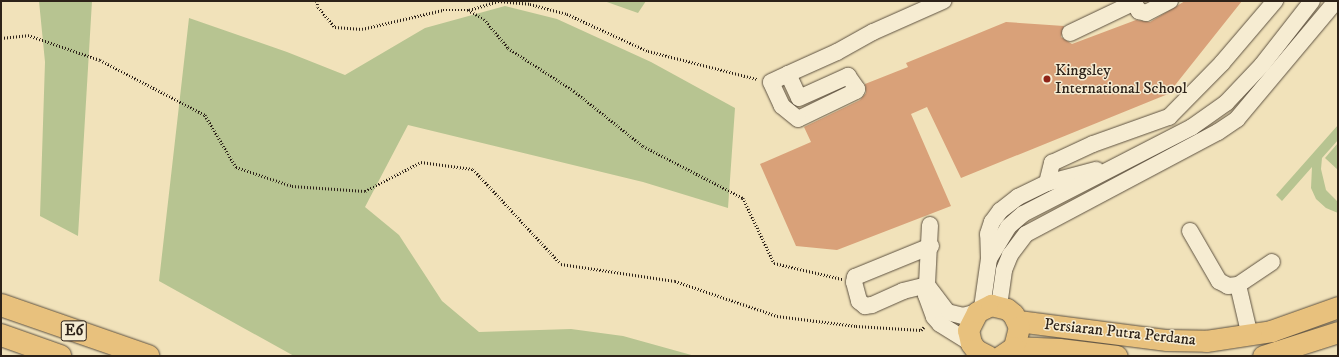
<!DOCTYPE html>
<style>
body{margin:0}
#map{position:relative;width:1339px;height:357px;overflow:hidden;background:#f1e2ba;font-family:"IM FELL DW Pica",serif}
div>[style]{position:absolute}
[style*='--x']{left:calc(var(--x)*1px);top:calc(var(--y)*1px);width:calc(var(--w)*1px);rotate:calc(var(--a)*1deg)}
.green>*{inset:0;background:#b7c491}
.building>*{inset:0;background:#d9a179}
.path>*{height:2.5px;margin-top:-1.25px;transform-origin:0;background:repeating-linear-gradient(90deg,#2d2219 0 1px,transparent 0 3px)}
.roads{filter:drop-shadow(0 0 1px #5e5241) drop-shadow(0 0 1px #5e5241)}
.minor>*{height:16px;margin:-8px;padding:0 8px;transform-origin:8px;border-radius:8px;background:#f6ecd2}
.major>*{height:21px;margin:-10.5px;padding:0 10.5px;transform-origin:10.5px;border-radius:10.5px;background:#e8c17d}
.highway>*{height:22px;margin:-11px;padding:0 11px;transform-origin:11px;border-radius:11px;background:#e8c17d}
.dots>*{width:11px;height:11px;translate:-50% -50%;box-sizing:border-box;border:2px solid #f6ecd2;border-radius:50%}
span{translate:-50% -50%;white-space:nowrap;text-align:center;line-height:1.15;-webkit-text-stroke:3px #f6ecd2;paint-order:stroke}
.shield-label span{padding:1px 3px;background:#f6ecd2;border:1px solid;border-radius:3px;-webkit-text-stroke-width:0}
.shield-label{font-size:15px;color:#2d2219;font-weight:700}
.poi-label{font-size:16px;color:#2d2219}
.left{translate:0 -50%;text-align:left}
.street-label{font-size:16px;color:#2d2219}
.frame{position:absolute;inset:0;border:2px solid #2d2219;pointer-events:none}
</style>
<div id="map">
<div class="green">
<div style="clip-path:polygon(39px 1px,92px 1px,78px 236px,40px 216px,45px 62px)"></div>
<div style="clip-path:polygon(604px 1px,646px 1px,638px 13px)"></div>
<div style="clip-path:polygon(505px 6px,557px 19px,651px 62px,735px 108px,728px 208px,643px 182px,408px 125px,365px 207px,399px 235px,442px 301px,479px 332px,571px 329px,623px 336px,695px 356px,294px 356px,159px 281px,189px 18px,287px 52px,345px 75px,425px 28px)"></div>
<div style="clip-path:polygon(1338px 125px,1338px 140px,1322px 158px,1321px 169px,1326px 190px,1338px 202px,1338px 213px,1326px 208px,1316px 199px,1311px 188px,1312px 167px,1282px 201px,1276px 195px)"></div>
<div style="clip-path:polygon(1338px 143px,1338px 170px,1325px 158px)"></div>
</div>
<div class="building">
<div style="clip-path:polygon(1185px 1px,1242px 1px,1168px 94px,961px 178px,927px 107px,911px 114px,951px 206px,837px 250px,796px 246px,760px 164px,811px 142px,804px 127px,860px 100px,866px 93px,865px 84px,908px 67px,906px 63px,1006px 22px,1064px 26px,1061px 37px,1072px 44px,1136px 20px,1150px 22px)"></div>
</div>
<div class="path">
<div style="--x:317;--y:1;--w:6;--a:81"></div>
<div style="--x:318;--y:7;--w:26;--a:50"></div>
<div style="--x:335;--y:27;--w:27;--a:4"></div>
<div style="--x:362;--y:29;--w:83;--a:-13.2"></div>
<div style="--x:443;--y:10;--w:25;--a:0"></div>
<div style="--x:468;--y:10;--w:18;--a:29"></div>
<div style="--x:484;--y:19;--w:38;--a:50"></div>
<div style="--x:508;--y:48;--w:79;--a:33.1"></div>
<div style="--x:574;--y:91;--w:88;--a:38.6"></div>
<div style="--x:643;--y:146;--w:113;--a:27.5"></div>
<div style="--x:743;--y:198;--w:72;--a:64.5"></div>
<div style="--x:774;--y:263;--w:70;--a:13.2"></div>
<div style="--x:469;--y:10;--w:30;--a:-17"></div>
<div style="--x:498;--y:1;--w:32;--a:5"></div>
<div style="--x:530;--y:4;--w:38;--a:15"></div>
<div style="--x:567;--y:14;--w:89;--a:24.6"></div>
<div style="--x:648;--y:51;--w:113;--a:14.4"></div>
<div style="--x:1;--y:38;--w:27;--a:-6"></div>
<div style="--x:28;--y:35;--w:76;--a:19.1"></div>
<div style="--x:100;--y:60;--w:119;--a:27.6"></div>
<div style="--x:205;--y:115;--w:61;--a:59.2"></div>
<div style="--x:236;--y:167;--w:59;--a:18.7"></div>
<div style="--x:292;--y:186;--w:73;--a:3.9"></div>
<div style="--x:365;--y:191;--w:63;--a:-27.4"></div>
<div style="--x:421;--y:162;--w:52;--a:7.7"></div>
<div style="--x:473;--y:169;--w:129;--a:47.2"></div>
<div style="--x:561;--y:264;--w:115;--a:8.5"></div>
<div style="--x:675;--y:281;--w:108;--a:18.9"></div>
<div style="--x:777;--y:316;--w:80;--a:7.2"></div>
<div style="--x:856;--y:326;--w:65;--a:3.5"></div>
<div style="--x:921;--y:330;--w:4;--a:-45"></div>
</div>
<div class="roads">
<div class="minor">
<div style="--x:1133;--y:1;--w:12;--a:59"></div>
<div style="--x:1139;--y:11;--w:7;--a:16"></div>
<div style="--x:1146;--y:13;--w:27;--a:-27"></div>
<div style="--x:1070;--y:33;--w:70;--a:-25.5"></div>
<div style="--x:788;--y:74;--w:26;--a:65"></div>
<div style="--x:799;--y:98;--w:54;--a:-24.2"></div>
<div style="--x:848;--y:76;--w:16;--a:55"></div>
<div style="--x:857;--y:89;--w:2;--a:117"></div>
<div style="--x:856;--y:91;--w:64;--a:154.2"></div>
<div style="--x:798;--y:119;--w:21;--a:-141"></div>
<div style="--x:782;--y:106;--w:26;--a:-115"></div>
<div style="--x:771;--y:82;--w:19;--a:-25"></div>
<div style="--x:788;--y:74;--w:54;--a:-24.2"></div>
<div style="--x:837;--y:52;--w:41;--a:-29.1"></div>
<div style="--x:873;--y:32;--w:77;--a:-23.9"></div>
<div style="--x:1047;--y:183;--w:51;--a:-14.9"></div>
<div style="--x:930;--y:225;--w:60;--a:92.9"></div>
<div style="--x:927;--y:285;--w:34;--a:53"></div>
<div style="--x:947;--y:312;--w:16;--a:14"></div>
<div style="--x:963;--y:316;--w:15;--a:-16"></div>
<div style="--x:1190;--y:231;--w:58;--a:59.9"></div>
<div style="--x:1219;--y:281;--w:10;--a:29"></div>
<div style="--x:1228;--y:286;--w:10;--a:-6"></div>
<div style="--x:1238;--y:285;--w:52;--a:76.8"></div>
<div style="--x:931;--y:246;--w:82;--a:157.8"></div>
<div style="--x:855;--y:277;--w:5;--a:101"></div>
<div style="--x:854;--y:282;--w:20;--a:75"></div>
<div style="--x:859;--y:301;--w:8;--a:40"></div>
<div style="--x:865;--y:306;--w:7;--a:-8"></div>
<div style="--x:872;--y:305;--w:34;--a:-24"></div>
<div style="--x:903;--y:291;--w:25;--a:-14"></div>
<div style="--x:927;--y:285;--w:10;--a:96"></div>
<div style="--x:926;--y:295;--w:23;--a:70"></div>
<div style="--x:934;--y:317;--w:9;--a:49"></div>
<div style="--x:940;--y:324;--w:36;--a:32"></div>
<div style="--x:989;--y:257;--w:23;--a:-92"></div>
<div style="--x:988;--y:234;--w:13;--a:-72"></div>
<div style="--x:992;--y:222;--w:14;--a:-54"></div>
<div style="--x:1000;--y:211;--w:23;--a:-38"></div>
<div style="--x:1018;--y:197;--w:32;--a:-26"></div>
<div style="--x:1047;--y:183;--w:21;--a:-76"></div>
<div style="--x:1052;--y:163;--w:45;--a:-24.9"></div>
<div style="--x:1093;--y:144;--w:81;--a:-19.6"></div>
<div style="--x:1169;--y:117;--w:76;--a:-45.5"></div>
<div style="--x:1222;--y:63;--w:82;--a:-49.5"></div>
<div style="--x:1238;--y:285;--w:41;--a:-34.1"></div>
<div style="--x:999;--y:306;--w:36;--a:-82"></div>
<div style="--x:1004;--y:270;--w:16;--a:-68"></div>
<div style="--x:1010;--y:255;--w:26;--a:-53"></div>
<div style="--x:1026;--y:234;--w:217;--a:-28"></div>
<div style="--x:1218;--y:132;--w:23;--a:-34"></div>
<div style="--x:1237;--y:119;--w:154;--a:-50"></div>
<div style="--x:982;--y:308;--w:49;--a:-81.9"></div>
<div style="--x:989;--y:259;--w:37;--a:-59"></div>
<div style="--x:1008;--y:227;--w:20;--a:-41"></div>
<div style="--x:1023;--y:214;--w:190;--a:-27.2"></div>
<div style="--x:1192;--y:127;--w:42;--a:-35.2"></div>
<div style="--x:1226;--y:103;--w:52;--a:-46.5"></div>
<div style="--x:1262;--y:65;--w:81;--a:-52"></div>
</div>
<div class="major">
<div style="--x:1018;--y:321;--w:150;--a:7.3"></div>
<div style="--x:1167;--y:340;--w:39;--a:1"></div>
<div style="--x:1206;--y:341;--w:66;--a:-8.7"></div>
<div style="--x:1271;--y:331;--w:71;--a:-19.7"></div>
<div style="--x:1014;--y:347;--w:45;--a:2.5"></div>
<div style="--x:1059;--y:349;--w:58;--a:6.9"></div>
<div style="--x:988;--y:356;--w:13;--a:-153"></div>
<div style="--x:976;--y:350;--w:9;--a:-126"></div>
<div style="--x:971;--y:343;--w:13;--a:-103"></div>
<div style="--x:968;--y:330;--w:20;--a:-63"></div>
<div style="--x:977;--y:312;--w:16;--a:-27"></div>
<div style="--x:991;--y:305;--w:16;--a:14"></div>
<div style="--x:1007;--y:309;--w:8;--a:40"></div>
<div style="--x:1013;--y:314;--w:14;--a:65"></div>
<div style="--x:1019;--y:327;--w:21;--a:104"></div>
<div style="--x:1014;--y:347;--w:16;--a:145"></div>
<div style="--x:1263;--y:356;--w:79;--a:-17.7"></div>
</div>
<div class="highway">
<div style="--x:1;--y:305;--w:156;--a:19.1"></div>
<div style="--x:1;--y:335;--w:63;--a:19.6"></div>
</div>
</div>
<div class="dots">
<div style="left:1047px;top:79px;background:#8f2418"></div>
</div>
<div class="shield-label">
<span style="left:74px;top:331px">E6</span>
</div>
<div class="poi-label">
<span class="left" style="left:1055px;top:79px">Kingsley<br>International School</span>
</div>
<div class="street-label">
<span style="left:1120px;top:332px;rotate:6deg">Persiaran Putra Perdana</span>
</div>
<div class="frame"></div>
</div>
